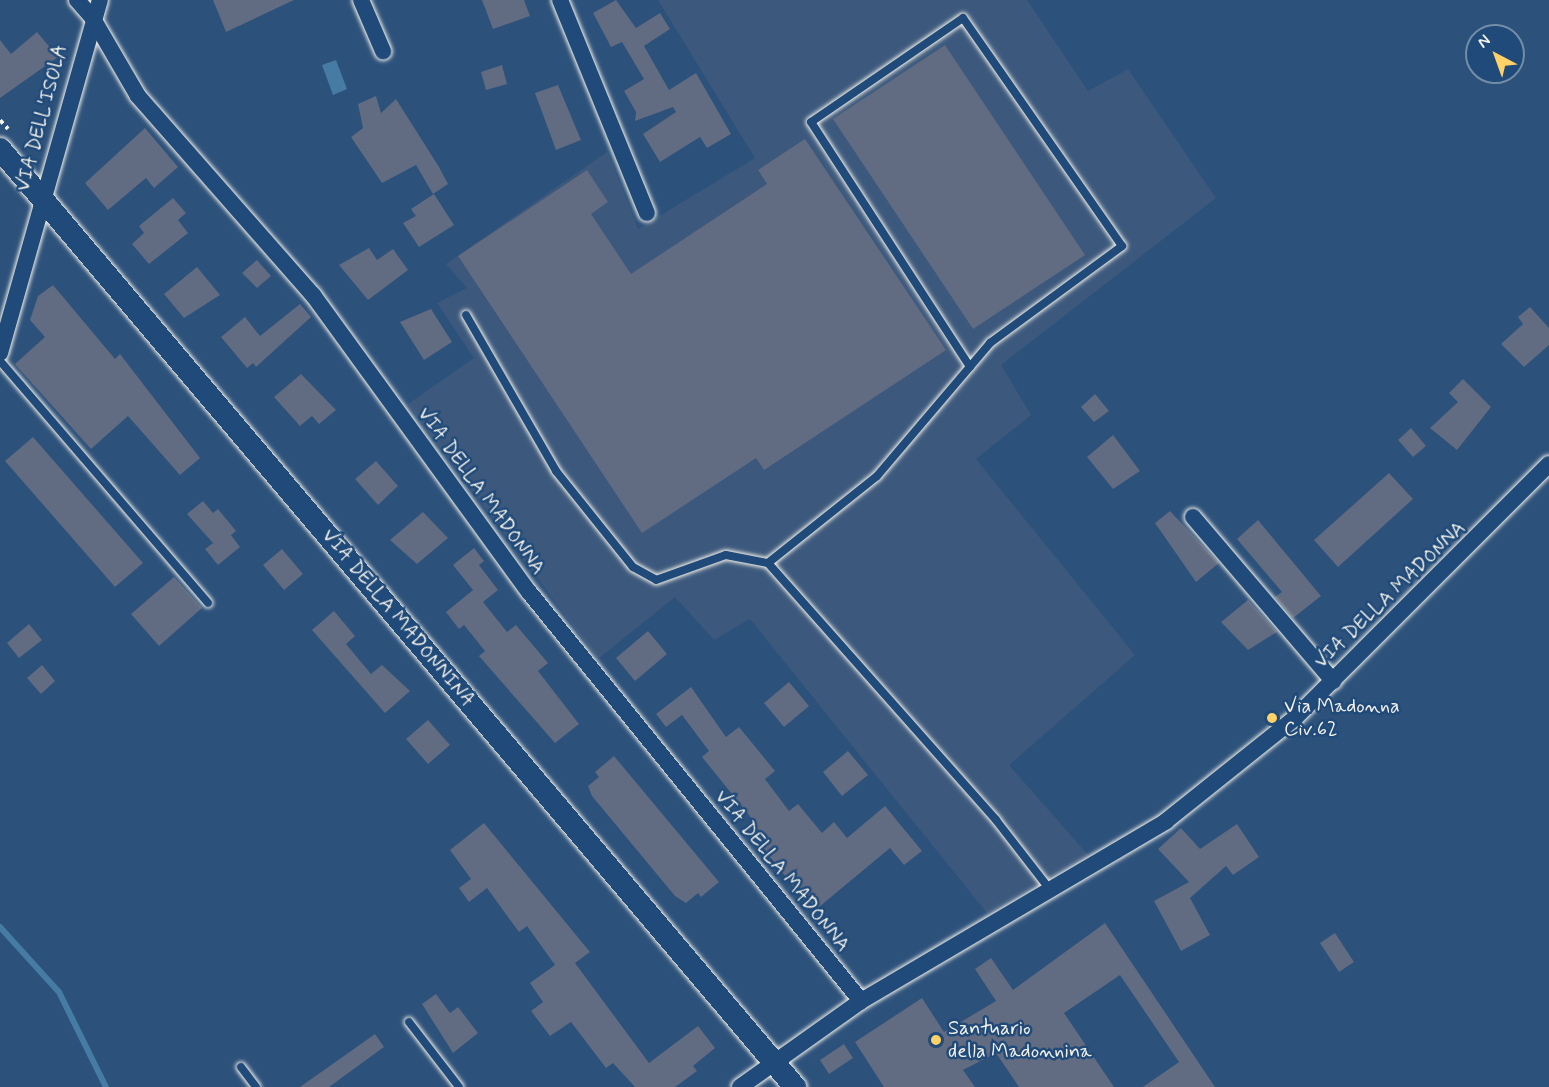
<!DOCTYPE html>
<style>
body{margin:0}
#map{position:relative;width:1549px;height:1087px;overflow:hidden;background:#2c517b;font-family:Mynerve,sans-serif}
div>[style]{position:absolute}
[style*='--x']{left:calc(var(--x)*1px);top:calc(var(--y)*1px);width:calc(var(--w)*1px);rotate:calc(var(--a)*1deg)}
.built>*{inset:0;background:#3c597d}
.water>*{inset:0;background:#467ba4}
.stream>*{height:6px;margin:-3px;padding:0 3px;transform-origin:3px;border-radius:3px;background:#467ba4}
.building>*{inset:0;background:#616b81}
.path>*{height:4px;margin-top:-2px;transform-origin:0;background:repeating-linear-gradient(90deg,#f4f1e8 0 4.5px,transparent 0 9px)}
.roads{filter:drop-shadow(0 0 2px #f4f1e8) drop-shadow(0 0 2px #f4f1e8)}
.lane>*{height:8px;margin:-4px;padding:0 4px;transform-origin:4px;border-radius:4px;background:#1f4a7a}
.street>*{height:16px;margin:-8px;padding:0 8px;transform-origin:8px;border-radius:8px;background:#1f4a7a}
.secondary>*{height:22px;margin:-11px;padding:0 11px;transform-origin:11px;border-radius:11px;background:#1f4a7a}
.dots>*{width:16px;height:16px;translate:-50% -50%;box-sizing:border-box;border:3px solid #1f4a7a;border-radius:50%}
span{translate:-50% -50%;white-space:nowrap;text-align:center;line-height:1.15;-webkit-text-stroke:5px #1f4a7a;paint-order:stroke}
.street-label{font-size:20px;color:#f4f1e8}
.poi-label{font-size:20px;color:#f4f1e8}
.left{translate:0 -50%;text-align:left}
.north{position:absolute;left:1465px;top:24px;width:60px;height:60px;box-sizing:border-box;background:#1f4a7a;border:2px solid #748da6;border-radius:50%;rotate:319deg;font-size:16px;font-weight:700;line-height:24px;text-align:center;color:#f4f1e8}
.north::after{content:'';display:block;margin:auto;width:21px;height:27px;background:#ffd166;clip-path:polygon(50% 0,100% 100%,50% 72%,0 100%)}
</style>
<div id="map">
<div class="built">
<div style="clip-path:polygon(658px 0,1027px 0,1088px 91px,1128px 69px,1216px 198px,1001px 365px,1031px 415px,976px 459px,1135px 655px,1009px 765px,1088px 855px,987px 913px,750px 619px,714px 640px,675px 597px,598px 659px,408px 404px,474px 358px,437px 303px,467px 288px,446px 264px,607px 152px,638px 229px,755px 158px)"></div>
</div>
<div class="water">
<div style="clip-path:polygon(336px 60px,347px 89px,333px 95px,322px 65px)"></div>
</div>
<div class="stream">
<div style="--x:0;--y:927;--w:88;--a:47.8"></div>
<div style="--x:59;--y:992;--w:106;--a:63.7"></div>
</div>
<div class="building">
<div style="clip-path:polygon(213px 0,294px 0,226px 32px)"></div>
<div style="clip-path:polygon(482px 0,524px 0,530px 16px,493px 29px)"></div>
<div style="clip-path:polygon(616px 0,636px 28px,660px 13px,670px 29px,644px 46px,669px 90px,696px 73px,731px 134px,707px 148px,700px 137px,660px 162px,643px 134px,676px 112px,673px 107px,635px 121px,636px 112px,624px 91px,644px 79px,622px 42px,611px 47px,593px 13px)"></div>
<div style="clip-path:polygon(37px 32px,58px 57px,0 98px,0 40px,11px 54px)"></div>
<div style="clip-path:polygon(945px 45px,1085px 255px,973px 329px,833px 119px)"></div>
<div style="clip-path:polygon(502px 65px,507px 84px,486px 90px,481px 72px)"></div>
<div style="clip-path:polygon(558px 85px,581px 140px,556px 150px,535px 93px)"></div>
<div style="clip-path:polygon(376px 96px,381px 113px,396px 99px,439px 167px,448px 184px,433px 194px,416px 165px,382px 183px,351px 137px,363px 128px,358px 104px)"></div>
<div style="clip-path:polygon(145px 128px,178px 167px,154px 188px,146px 178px,108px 210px,85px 183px)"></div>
<div style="clip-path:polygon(805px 139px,946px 350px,764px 470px,756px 458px,642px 533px,458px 256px,587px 170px,608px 202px,591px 214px,631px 274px,767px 184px,758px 170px)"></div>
<div style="clip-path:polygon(434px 194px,454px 225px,419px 247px,403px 223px,416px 216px,411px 209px)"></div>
<div style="clip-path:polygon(173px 198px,186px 213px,178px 220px,188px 233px,149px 264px,132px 244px,144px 233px,139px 226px)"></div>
<div style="clip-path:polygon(369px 248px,377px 260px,393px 249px,408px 270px,368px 300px,339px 265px)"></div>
<div style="clip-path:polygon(257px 260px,271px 276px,257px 288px,242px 273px)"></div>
<div style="clip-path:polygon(197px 267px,220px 295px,184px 318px,164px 294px)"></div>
<div style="clip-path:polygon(53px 285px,115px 359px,120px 354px,200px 458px,180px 475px,128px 416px,91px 449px,15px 364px,45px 337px,30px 320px,38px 296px)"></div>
<div style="clip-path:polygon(300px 304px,311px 317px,256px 367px,253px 363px,247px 368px,221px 337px,245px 317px,260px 336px)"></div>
<div style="clip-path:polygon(1530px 307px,1549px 328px,1549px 345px,1524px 367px,1501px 344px,1523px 324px,1518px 317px)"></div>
<div style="clip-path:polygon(431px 309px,452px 342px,424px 360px,400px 322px)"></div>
<div style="clip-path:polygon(301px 374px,336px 410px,319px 424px,312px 416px,300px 426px,274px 397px)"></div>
<div style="clip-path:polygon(1463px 379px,1491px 407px,1457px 450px,1430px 428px,1458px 402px,1449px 393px)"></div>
<div style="clip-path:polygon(1095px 394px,1109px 411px,1094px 422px,1081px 407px)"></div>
<div style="clip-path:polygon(1411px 428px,1426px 446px,1413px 457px,1398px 440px)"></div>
<div style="clip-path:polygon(1113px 435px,1140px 471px,1113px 489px,1087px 457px)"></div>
<div style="clip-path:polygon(33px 437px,143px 563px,115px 587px,5px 461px)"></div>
<div style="clip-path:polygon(376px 461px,398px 486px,378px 505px,355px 479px)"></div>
<div style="clip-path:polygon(1389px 473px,1413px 499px,1338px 567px,1314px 540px)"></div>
<div style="clip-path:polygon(203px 501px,213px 513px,218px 509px,236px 531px,231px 535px,240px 547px,218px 565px,205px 549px,213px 543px,187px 514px)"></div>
<div style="clip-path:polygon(1170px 511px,1219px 563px,1196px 582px,1155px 523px)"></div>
<div style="clip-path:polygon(423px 512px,448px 538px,417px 564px,390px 540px)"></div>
<div style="clip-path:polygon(1258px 520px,1321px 596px,1293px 618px,1275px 597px,1282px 592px,1237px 539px)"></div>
<div style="clip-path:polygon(474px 548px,484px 561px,479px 565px,498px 590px,483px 602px,507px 632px,516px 625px,548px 663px,538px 671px,579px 724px,555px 743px,479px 656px,485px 651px,464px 625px,459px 629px,446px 612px,473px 590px,453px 565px)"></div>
<div style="clip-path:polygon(282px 549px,303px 574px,284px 590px,263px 565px)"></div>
<div style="clip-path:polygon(174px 577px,202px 608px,159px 646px,131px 614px)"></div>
<div style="clip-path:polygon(1248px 600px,1277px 632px,1248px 650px,1221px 622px)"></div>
<div style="clip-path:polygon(334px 611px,355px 636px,346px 644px,371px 674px,382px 665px,410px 691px,385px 713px,312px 630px)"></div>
<div style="clip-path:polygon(29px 624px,42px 640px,19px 658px,7px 643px)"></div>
<div style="clip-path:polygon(648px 631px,667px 654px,635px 681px,616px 658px)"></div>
<div style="clip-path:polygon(42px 665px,55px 681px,41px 694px,27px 678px)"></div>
<div style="clip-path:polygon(789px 682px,809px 706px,784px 727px,764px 703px)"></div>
<div style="clip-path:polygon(691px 687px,726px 737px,739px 727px,775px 771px,765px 779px,789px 811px,798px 804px,822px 833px,834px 822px,847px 838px,885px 806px,922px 851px,904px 865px,890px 848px,813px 912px,746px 826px,753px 820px,702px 757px,709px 751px,682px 715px,666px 727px,656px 714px)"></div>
<div style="clip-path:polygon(428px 720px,450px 745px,428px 764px,406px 739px)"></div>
<div style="clip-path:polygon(848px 751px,868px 775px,842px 796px,823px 772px)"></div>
<div style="clip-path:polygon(614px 756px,719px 882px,701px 897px,698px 893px,686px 903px,675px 896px,592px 796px,588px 786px,599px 777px,595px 772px)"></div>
<div style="clip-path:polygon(484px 823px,590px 952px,575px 963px,649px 1063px,698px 1026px,715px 1048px,693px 1066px,697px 1071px,675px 1087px,635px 1087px,613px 1063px,606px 1068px,571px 1022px,550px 1036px,531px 1011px,543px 1002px,530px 983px,555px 965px,527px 926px,519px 932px,487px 888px,469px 902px,459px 888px,471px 879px,450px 850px)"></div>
<div style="clip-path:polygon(1237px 824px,1259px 857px,1233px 875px,1226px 866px,1190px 898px,1210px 935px,1181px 951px,1154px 901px,1189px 882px,1158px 849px,1181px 828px,1200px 849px)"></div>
<div style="clip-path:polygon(1105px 923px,1215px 1087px,1143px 1087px,1179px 1062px,1120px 975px,1064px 1013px,1114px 1087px,1019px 1087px,996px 1053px,963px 1070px,975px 1087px,884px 1087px,855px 1042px,922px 998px,944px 1032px,996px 1001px,975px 969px,991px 958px,1013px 990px)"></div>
<div style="clip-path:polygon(1335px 933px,1354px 962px,1339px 972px,1320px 943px)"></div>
<div style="clip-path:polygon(436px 994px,450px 1013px,458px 1007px,478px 1033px,453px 1053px,422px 1004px)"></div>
<div style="clip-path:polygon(375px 1034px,384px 1047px,329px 1087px,300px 1087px)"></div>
<div style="clip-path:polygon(844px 1044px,853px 1058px,829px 1074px,820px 1060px)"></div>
</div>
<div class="path">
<div style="--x:0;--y:120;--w:12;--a:48"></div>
</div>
<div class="roads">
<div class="lane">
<div style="--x:466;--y:315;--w:180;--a:60"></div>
<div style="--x:556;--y:471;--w:123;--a:51.3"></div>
<div style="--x:633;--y:567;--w:26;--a:29"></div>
<div style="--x:656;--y:580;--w:74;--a:-19.7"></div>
<div style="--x:726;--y:555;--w:43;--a:10.8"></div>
<div style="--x:768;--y:563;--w:344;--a:48.4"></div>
<div style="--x:996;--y:820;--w:90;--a:52.2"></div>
<div style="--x:0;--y:361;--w:319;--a:49.3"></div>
<div style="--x:768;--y:563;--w:139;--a:-38.6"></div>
<div style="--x:877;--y:476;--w:175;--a:-49.6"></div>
<div style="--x:990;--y:343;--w:164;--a:-36.3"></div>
<div style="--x:1122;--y:246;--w:278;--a:-124.9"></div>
<div style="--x:963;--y:18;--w:184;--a:145.6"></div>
<div style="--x:811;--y:122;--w:292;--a:57"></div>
<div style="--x:409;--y:1022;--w:82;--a:52.4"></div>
<div style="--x:241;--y:1067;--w:25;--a:53"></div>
</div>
<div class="street">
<div style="--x:77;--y:0;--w:23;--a:49"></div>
<div style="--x:92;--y:17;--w:91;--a:59.8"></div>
<div style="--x:138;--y:96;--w:265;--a:48.7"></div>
<div style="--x:313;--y:295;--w:367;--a:54"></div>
<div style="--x:529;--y:592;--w:527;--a:50.93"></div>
<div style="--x:361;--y:0;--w:56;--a:66.7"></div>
<div style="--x:560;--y:0;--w:230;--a:67.8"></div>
<div style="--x:0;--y:353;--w:367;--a:-74.2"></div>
<div style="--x:1193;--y:517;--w:216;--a:49.5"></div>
<div style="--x:740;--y:1087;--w:148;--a:-35.4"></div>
<div style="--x:861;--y:1001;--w:354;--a:-30.5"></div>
<div style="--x:1166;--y:821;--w:165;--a:-38.6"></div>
<div style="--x:1295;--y:718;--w:359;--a:-45"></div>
</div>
<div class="secondary">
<div style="--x:0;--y:149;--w:1230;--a:49.72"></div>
</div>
</div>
<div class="dots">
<div style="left:1272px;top:718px;background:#ffd166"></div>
<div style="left:936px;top:1040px;background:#ffd166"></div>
</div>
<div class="street-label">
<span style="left:42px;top:118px;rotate:-75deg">VIA DELL'ISOLA</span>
<span style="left:481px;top:491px;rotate:54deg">VIA DELLA MADONNA</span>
<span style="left:1390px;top:595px;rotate:-44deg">VIA DELLA MADONNA</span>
<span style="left:398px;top:618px;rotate:50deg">VIA DELLA MADONNINA</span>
<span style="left:782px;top:871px;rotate:51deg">VIA DELLA MADONNA</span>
</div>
<div class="poi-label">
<span class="left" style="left:1284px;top:718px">Via Madonna<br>Civ.62</span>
<span class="left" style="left:948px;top:1040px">Santuario<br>della Madonnina</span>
</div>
<div class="north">N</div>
</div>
